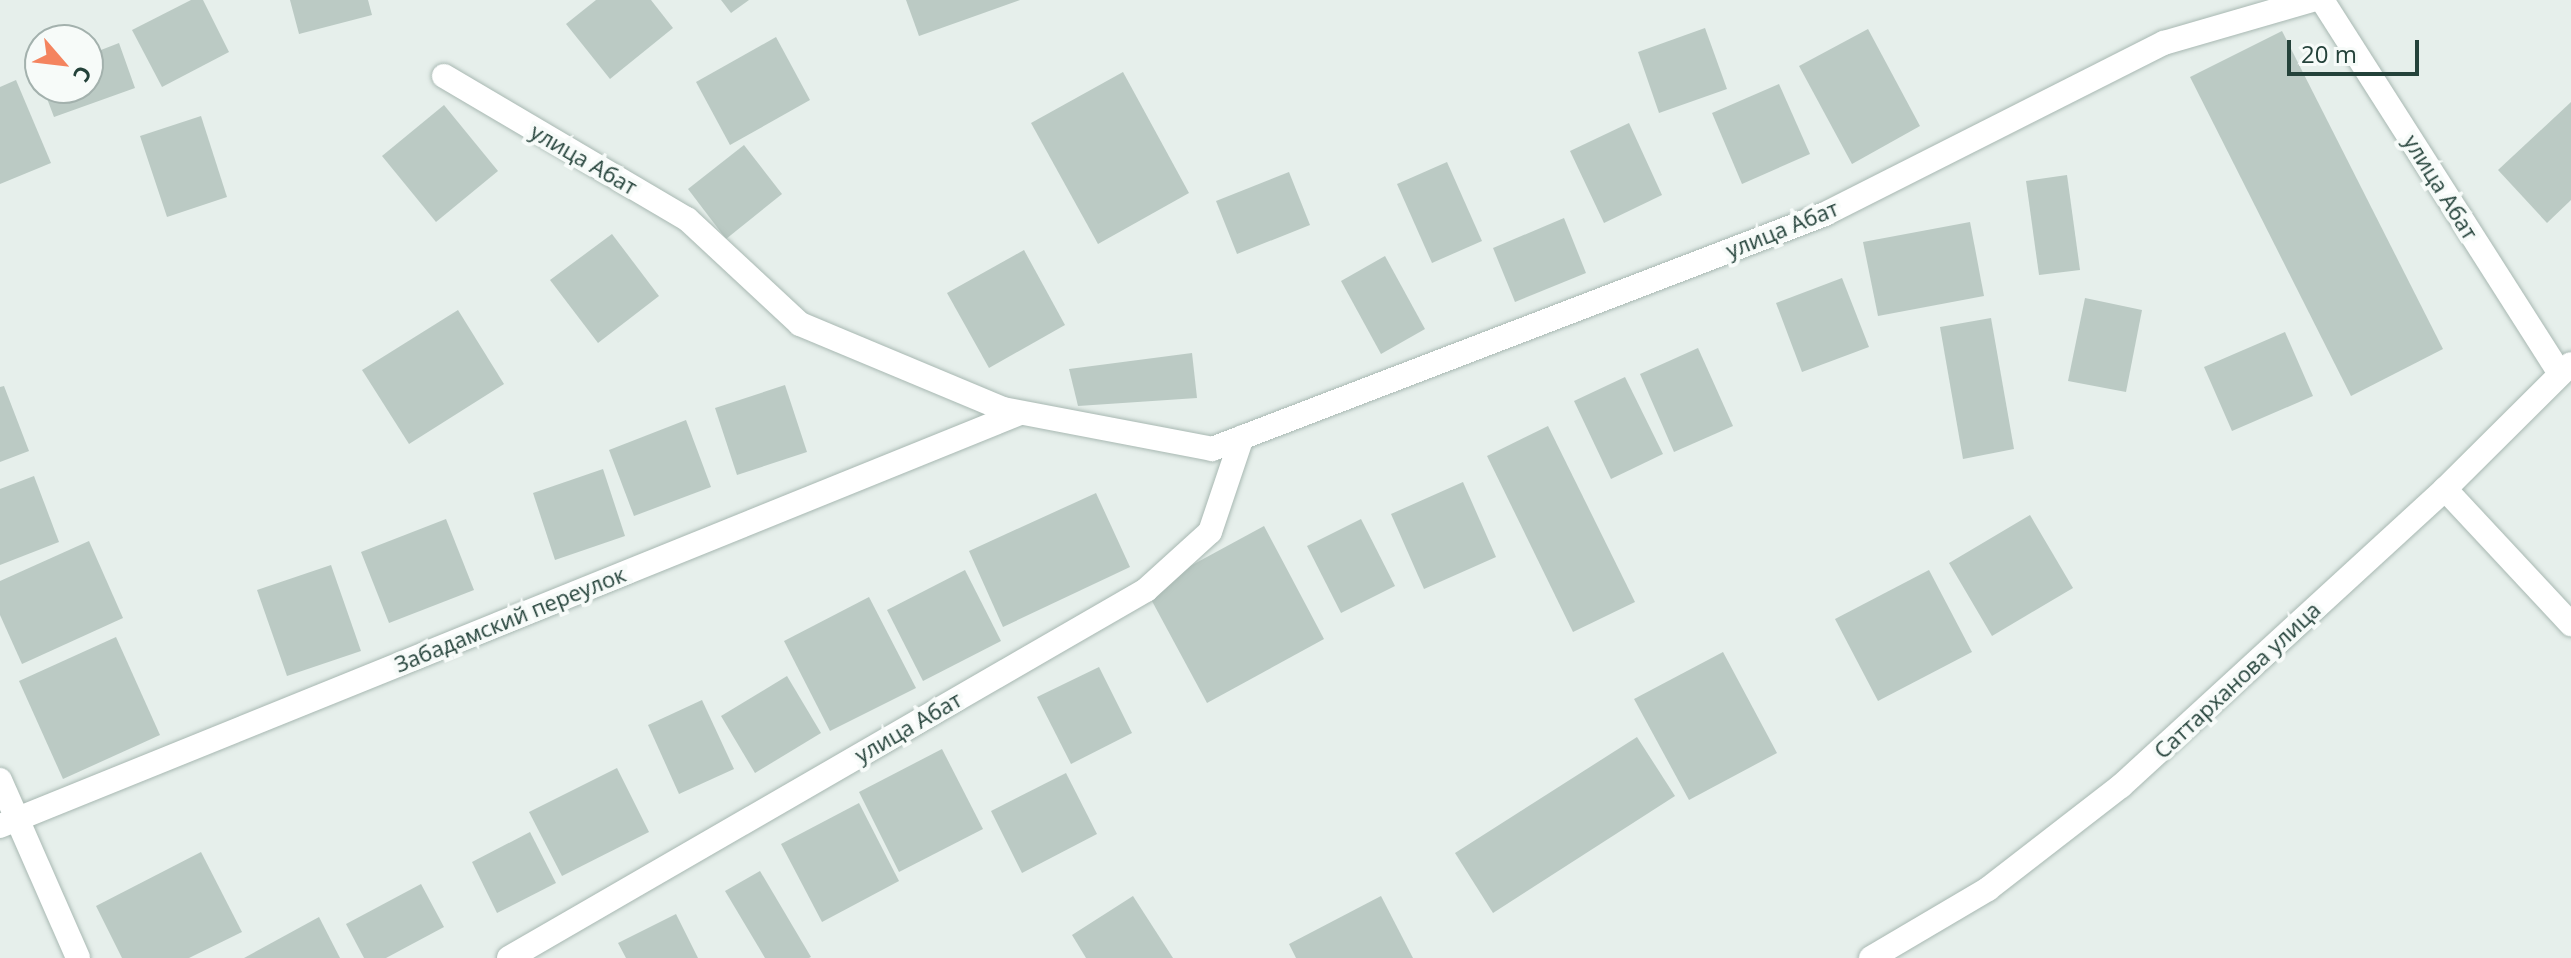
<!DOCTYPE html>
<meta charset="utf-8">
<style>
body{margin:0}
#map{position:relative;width:2571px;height:958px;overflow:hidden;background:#e6efeb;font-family:"Open Sans",sans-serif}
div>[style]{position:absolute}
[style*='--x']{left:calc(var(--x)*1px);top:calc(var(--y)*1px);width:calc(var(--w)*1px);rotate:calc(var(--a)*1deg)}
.building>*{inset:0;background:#bbcac4}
.roads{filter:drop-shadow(0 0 2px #a8b8b2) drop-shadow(0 0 2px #a8b8b2)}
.minor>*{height:24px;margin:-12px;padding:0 12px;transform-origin:12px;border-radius:12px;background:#fff}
span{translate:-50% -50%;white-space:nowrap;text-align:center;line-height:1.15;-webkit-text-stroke:8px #f7fbf9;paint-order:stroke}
.street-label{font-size:22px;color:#24423a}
.north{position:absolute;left:24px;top:24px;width:80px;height:80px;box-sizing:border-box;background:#f7fbf9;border:2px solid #a3b1ad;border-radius:50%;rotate:118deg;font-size:22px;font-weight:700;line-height:32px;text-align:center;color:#24423a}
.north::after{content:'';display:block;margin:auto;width:28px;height:36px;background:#f4845f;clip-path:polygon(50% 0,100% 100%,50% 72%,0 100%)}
.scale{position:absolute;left:2287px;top:40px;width:132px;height:36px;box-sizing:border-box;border:4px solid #24423a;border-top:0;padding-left:10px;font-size:24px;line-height:28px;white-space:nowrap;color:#24423a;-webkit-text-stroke:6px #f7fbf9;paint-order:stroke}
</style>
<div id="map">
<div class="building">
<div style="clip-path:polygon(191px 0,203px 0,229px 52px,162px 87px,132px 30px)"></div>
<div style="clip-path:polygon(290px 0,368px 0,372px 15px,299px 34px)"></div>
<div style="clip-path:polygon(596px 0,651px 0,673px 28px,610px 79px,566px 24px)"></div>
<div style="clip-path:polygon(721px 0,749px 0,731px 13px)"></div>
<div style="clip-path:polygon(906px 0,1020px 0,919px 36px)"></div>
<div style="clip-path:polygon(1705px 28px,1727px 89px,1659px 113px,1638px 52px)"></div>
<div style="clip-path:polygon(1868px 29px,1920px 126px,1852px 164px,1799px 66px)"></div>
<div style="clip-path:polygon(2282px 31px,2443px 349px,2351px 396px,2190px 77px)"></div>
<div style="clip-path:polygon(776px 37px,810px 100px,730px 145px,696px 82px)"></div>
<div style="clip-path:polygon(119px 43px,135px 88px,54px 117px,43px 88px,88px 88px,88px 55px)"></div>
<div style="clip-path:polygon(1123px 72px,1189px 193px,1098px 244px,1031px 123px)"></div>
<div style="clip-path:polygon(16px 80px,51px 163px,0 184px,0 87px)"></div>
<div style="clip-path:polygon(1779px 84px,1810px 154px,1742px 184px,1712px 113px)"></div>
<div style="clip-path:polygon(2571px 102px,2571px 200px,2547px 223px,2498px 170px)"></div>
<div style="clip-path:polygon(444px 105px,498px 171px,436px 222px,382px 156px)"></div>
<div style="clip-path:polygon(201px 116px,227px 197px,167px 217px,140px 136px)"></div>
<div style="clip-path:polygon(1629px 123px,1662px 195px,1604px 223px,1570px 151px)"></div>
<div style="clip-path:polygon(744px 145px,782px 194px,726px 239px,688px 189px)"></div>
<div style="clip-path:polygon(1447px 162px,1482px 241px,1432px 263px,1397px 184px)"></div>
<div style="clip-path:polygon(1289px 172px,1310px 225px,1237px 254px,1216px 201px)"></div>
<div style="clip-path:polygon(2067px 175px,2080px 270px,2039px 275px,2026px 181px)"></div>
<div style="clip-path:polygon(1564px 218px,1586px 273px,1515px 302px,1493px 248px)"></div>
<div style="clip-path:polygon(1970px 222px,1984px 296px,1878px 316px,1863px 242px)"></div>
<div style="clip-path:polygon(612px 234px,659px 296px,598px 343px,550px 280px)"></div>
<div style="clip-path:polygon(1024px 250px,1065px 325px,989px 368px,947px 293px)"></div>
<div style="clip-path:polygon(1385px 256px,1425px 329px,1381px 354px,1341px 281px)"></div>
<div style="clip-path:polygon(1842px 278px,1869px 347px,1802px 372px,1776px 303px)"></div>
<div style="clip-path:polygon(2085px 298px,2142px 310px,2126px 392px,2068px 381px)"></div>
<div style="clip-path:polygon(458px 310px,504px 384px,409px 444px,362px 370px)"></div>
<div style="clip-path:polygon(1991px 318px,2014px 449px,1963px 459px,1940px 327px)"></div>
<div style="clip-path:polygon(2285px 332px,2313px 396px,2232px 431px,2204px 367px)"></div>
<div style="clip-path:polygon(1698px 348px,1733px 426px,1674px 452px,1640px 374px)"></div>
<div style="clip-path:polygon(1192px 353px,1197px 398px,1078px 406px,1069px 369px)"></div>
<div style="clip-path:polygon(1625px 377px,1663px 454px,1611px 479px,1574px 401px)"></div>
<div style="clip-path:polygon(785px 385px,807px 452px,737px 475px,715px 408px)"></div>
<div style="clip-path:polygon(4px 386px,29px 451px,0 462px,0 387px)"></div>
<div style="clip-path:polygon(686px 420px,711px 487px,634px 516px,609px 450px)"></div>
<div style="clip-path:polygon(1548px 426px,1635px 602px,1573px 632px,1487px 456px)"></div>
<div style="clip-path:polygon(603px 469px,625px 536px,555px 560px,533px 493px)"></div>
<div style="clip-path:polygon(34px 476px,59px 542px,0 565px,0 489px)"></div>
<div style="clip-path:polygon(1463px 482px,1496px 557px,1424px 589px,1391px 514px)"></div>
<div style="clip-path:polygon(1096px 493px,1130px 567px,1003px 627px,969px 551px)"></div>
<div style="clip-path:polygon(2030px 515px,2073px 588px,1992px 636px,1949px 563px)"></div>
<div style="clip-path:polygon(446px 519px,474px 590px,389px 623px,361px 552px)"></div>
<div style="clip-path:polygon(1361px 519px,1395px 586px,1341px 613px,1307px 546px)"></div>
<div style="clip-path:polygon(1264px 526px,1324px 639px,1207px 703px,1146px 590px)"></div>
<div style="clip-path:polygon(89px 541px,123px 618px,22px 664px,0 615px,0 581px)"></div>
<div style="clip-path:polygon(331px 565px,361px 651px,287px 676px,257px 590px)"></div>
<div style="clip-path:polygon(965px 570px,1001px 641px,923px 681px,887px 610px)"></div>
<div style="clip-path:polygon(1929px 570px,1972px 652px,1878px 701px,1835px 619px)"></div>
<div style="clip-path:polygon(869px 597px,916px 688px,830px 731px,784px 641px)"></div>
<div style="clip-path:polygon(116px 637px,160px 735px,63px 779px,19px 681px)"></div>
<div style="clip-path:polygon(1723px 652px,1777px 753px,1689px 800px,1634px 699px)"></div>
<div style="clip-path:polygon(1099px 667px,1132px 733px,1071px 764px,1037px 697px)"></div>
<div style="clip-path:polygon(787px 676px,821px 733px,755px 773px,721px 716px)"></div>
<div style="clip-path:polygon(702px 700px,734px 769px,679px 794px,648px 725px)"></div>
<div style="clip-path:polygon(1637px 737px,1675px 796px,1493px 913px,1455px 853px)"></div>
<div style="clip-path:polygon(942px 749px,983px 829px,899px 872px,859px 792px)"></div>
<div style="clip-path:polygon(617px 768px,649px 832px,562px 876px,529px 812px)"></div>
<div style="clip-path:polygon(1066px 773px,1097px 834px,1022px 873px,991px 811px)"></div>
<div style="clip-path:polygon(859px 803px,899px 881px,822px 922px,781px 844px)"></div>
<div style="clip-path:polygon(530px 832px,556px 883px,497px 913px,472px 862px)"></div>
<div style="clip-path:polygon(201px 852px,242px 932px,189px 958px,122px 958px,96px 906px)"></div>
<div style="clip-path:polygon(760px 871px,811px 957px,809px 958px,765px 958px,725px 891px)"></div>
<div style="clip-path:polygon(421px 884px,444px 927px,386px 958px,364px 958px,346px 924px)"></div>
<div style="clip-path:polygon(1133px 896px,1173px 958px,1086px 958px,1072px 935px)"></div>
<div style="clip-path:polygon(1381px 896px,1413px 958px,1296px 958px,1289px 944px)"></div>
<div style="clip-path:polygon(676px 914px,698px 958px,626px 958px,618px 943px)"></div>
<div style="clip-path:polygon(319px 917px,340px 958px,244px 958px)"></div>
</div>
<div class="roads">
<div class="minor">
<div style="--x:2322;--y:0;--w:443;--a:57.5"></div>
<div style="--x:444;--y:76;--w:282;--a:30.5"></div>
<div style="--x:687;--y:219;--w:154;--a:42.9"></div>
<div style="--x:800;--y:324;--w:220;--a:22.7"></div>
<div style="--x:1003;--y:409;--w:213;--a:10.8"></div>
<div style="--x:1212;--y:449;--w:657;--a:-20.97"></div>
<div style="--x:1825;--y:214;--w:380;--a:-26.8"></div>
<div style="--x:2164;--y:43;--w:154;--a:-16.2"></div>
<div style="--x:2445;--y:489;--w:185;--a:47"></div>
<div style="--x:0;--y:780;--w:194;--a:66.3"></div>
<div style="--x:0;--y:826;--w:1100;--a:-22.04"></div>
<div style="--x:509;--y:958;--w:736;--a:-30.02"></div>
<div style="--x:1146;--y:590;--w:86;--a:-42.2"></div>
<div style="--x:1210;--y:532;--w:100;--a:-71.4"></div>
<div style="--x:1871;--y:958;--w:136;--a:-30.5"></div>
<div style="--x:1988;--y:889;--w:168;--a:-37.8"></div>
<div style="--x:2121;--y:786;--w:440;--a:-42.5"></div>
<div style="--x:2445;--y:489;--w:177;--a:-44.8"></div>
</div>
</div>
<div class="street-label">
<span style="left:584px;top:159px;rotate:30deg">улица Абат</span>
<span style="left:2441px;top:187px;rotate:58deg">улица Абат</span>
<span style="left:1782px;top:229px;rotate:-22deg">улица Абат</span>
<span style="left:510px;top:619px;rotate:-22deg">Забадамский переулок</span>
<span style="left:2237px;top:680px;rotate:-43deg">Саттарханова улица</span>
<span style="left:908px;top:727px;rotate:-30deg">улица Абат</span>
</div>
<div class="north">С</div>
<div class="scale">20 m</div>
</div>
